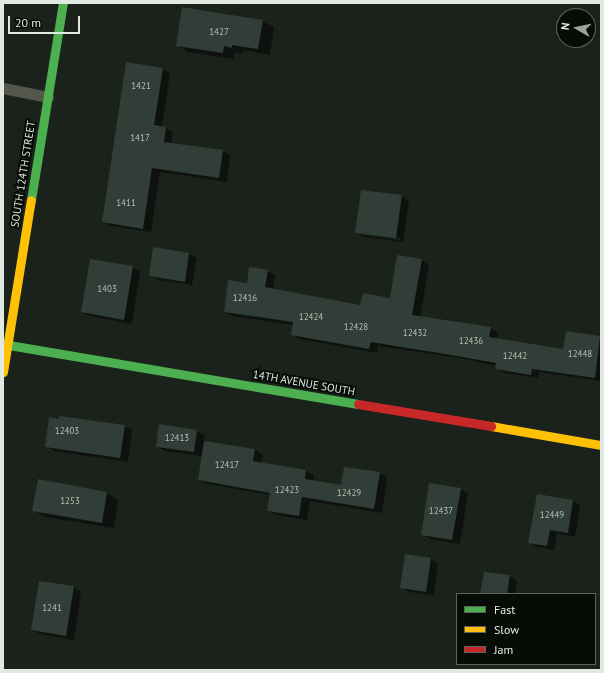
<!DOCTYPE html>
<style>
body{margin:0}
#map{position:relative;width:604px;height:673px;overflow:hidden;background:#1a221b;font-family:"PT Sans",sans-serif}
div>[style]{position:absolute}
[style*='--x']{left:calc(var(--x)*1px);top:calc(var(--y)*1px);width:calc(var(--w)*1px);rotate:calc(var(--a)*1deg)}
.shadow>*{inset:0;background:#0007}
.building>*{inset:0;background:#313d37}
.lane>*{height:11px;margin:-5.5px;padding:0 5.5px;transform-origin:5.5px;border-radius:5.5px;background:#54574a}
.fast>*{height:9px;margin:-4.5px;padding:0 4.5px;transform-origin:4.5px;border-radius:4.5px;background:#4caf50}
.slow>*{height:9px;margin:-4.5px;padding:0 4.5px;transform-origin:4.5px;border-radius:4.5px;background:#ffc107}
.jam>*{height:9px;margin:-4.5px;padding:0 4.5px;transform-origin:4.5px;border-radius:4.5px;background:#c62828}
span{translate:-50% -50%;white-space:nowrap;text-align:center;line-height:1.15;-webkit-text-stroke:4px #070c07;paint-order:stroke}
.number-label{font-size:9px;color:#b5bfb6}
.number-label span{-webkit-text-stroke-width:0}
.street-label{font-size:11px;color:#e1eae1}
.frame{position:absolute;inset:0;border:4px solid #e1eae1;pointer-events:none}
.legend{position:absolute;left:456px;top:593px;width:140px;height:72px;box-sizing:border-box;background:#070c07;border:1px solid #5e655e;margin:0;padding:5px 7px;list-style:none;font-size:12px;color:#e1eae1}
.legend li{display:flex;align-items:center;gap:8px;height:20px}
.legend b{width:20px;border:1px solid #5e655e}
.north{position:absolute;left:556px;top:8px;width:40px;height:40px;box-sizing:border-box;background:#070c07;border:1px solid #5e655e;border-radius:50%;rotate:279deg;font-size:11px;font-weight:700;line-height:16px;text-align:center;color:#e1eae1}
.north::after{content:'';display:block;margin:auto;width:14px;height:18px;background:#9ba49c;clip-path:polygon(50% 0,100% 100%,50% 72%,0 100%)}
.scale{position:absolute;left:8px;top:16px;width:72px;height:18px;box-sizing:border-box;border:2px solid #e1eae1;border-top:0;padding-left:5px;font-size:12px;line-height:14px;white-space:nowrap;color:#e1eae1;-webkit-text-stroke:3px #070c07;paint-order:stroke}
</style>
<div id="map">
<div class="shadow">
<div style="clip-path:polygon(262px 21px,274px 27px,270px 55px,243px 50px,243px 54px,235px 52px,234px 59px,188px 52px,177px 45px)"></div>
<div style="clip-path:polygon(162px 69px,170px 73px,162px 127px,173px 132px,171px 144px,222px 151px,230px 155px,227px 182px,160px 172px,151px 232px,110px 226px,103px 221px)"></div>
<div style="clip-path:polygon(evenodd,401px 196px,409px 201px,403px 242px,364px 237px,356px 232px,401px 196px,363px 233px,401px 238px,400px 240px,363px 235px,363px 233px)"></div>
<div style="clip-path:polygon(154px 249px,189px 254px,197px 258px,192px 285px,158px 280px,150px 275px)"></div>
<div style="clip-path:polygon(422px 260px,429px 265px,420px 318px,490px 328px,498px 332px,497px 339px,564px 350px,566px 333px,601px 338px,601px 381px,539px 372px,538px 378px,504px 373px,496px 368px,497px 366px,459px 358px,378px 346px,377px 353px,299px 339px,292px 334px,294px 325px,232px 316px,225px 311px,248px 284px,267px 271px,275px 275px,273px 290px,361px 307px,391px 299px)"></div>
<div style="clip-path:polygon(133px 267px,140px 272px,132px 324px,90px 316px,82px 312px)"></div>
<div style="clip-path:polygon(160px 425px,197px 431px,205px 435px,204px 442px,255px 450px,263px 455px,261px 463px,306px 471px,314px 475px,313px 482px,342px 486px,380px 473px,387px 478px,382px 513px,310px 501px,307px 520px,276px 515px,268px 511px,271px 495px,207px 484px,199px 480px,203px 456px,165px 451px,157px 446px)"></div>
<div style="clip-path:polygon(124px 426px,132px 430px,128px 462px,54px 451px,46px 446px)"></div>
<div style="clip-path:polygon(38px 480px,107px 493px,118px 500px,114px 528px,45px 517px,33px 510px)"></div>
<div style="clip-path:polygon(460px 489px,468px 493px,460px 544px,430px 539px,422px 534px)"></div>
<div style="clip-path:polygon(573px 501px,580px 505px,575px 537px,557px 533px,554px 550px,537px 547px,530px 542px)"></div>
<div style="clip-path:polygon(431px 559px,438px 564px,434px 595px,409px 592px,401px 587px)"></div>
<div style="clip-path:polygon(509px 576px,517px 581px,515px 594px,481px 594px)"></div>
<div style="clip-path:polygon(73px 587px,81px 592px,74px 640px,40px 634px,32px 630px)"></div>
</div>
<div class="building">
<div style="clip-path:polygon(182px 7px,263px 20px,258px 49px,232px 45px,232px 48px,224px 46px,223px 53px,176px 46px)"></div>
<div style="clip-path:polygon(126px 62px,163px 68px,154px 125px,166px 127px,164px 142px,223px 150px,219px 178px,152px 168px,143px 229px,102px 222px)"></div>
<div style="clip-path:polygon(361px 190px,402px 195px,396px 238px,355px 233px)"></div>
<div style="clip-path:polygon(153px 247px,189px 253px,185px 282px,149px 276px)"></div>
<div style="clip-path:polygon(397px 255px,422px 259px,412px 315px,491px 327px,489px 337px,563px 349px,566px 331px,600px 336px,595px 378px,532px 369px,531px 375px,495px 369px,496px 363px,451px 355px,371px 342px,369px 349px,324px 341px,291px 335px,293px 322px,224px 312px,228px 280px,247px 283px,249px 267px,268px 270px,265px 287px,360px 305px,363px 293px,390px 298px)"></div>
<div style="clip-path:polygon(90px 259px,133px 266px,124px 320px,81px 312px)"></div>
<div style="clip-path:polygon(59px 416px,125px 425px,120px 458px,45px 447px,49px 417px,59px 419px)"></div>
<div style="clip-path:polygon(159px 424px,197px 430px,194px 452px,156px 447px)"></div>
<div style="clip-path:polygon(204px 441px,255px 449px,253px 461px,306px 470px,305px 479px,341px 485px,344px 467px,380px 472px,374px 509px,302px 497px,299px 516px,267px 511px,270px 493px,198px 480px)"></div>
<div style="clip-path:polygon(38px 479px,107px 492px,102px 523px,32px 511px)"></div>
<div style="clip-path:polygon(429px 483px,461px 488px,452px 540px,421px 535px)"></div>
<div style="clip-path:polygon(537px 494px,573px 500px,568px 533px,550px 530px,547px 546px,528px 543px)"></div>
<div style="clip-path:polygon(405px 554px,431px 558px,426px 592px,400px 588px)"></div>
<div style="clip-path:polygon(484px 572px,510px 575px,507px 594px,480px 594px)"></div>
<div style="clip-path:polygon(39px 581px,74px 586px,66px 636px,31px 630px)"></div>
</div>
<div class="lane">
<div style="--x:3;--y:88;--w:46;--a:11.3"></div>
</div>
<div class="fast">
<div style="--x:31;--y:200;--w:200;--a:-80.8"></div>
<div style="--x:3;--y:344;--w:360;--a:9.6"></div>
</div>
<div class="slow">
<div style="--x:3;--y:372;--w:174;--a:-80.8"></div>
<div style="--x:491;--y:426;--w:112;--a:9.8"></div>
</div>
<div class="jam">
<div style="--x:358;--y:404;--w:135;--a:9.4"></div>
</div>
<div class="number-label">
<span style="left:219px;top:32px">1427</span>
<span style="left:141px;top:86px">1421</span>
<span style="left:140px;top:138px">1417</span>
<span style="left:126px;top:203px">1411</span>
<span style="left:107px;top:289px">1403</span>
<span style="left:245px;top:298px">12416</span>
<span style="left:311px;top:317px">12424</span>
<span style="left:356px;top:327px">12428</span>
<span style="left:415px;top:333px">12432</span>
<span style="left:471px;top:341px">12436</span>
<span style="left:580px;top:354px">12448</span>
<span style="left:515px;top:356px">12442</span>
<span style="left:67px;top:431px">12403</span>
<span style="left:177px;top:438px">12413</span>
<span style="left:227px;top:465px">12417</span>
<span style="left:287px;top:490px">12423</span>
<span style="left:349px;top:493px">12429</span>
<span style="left:70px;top:501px">1253</span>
<span style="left:441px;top:511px">12437</span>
<span style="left:552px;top:515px">12449</span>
<span style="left:52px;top:608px">1241</span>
</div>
<div class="street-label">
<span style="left:23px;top:174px;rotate:-81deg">SOUTH 124TH STREET</span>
<span style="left:304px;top:383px;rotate:10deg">14TH AVENUE SOUTH</span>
</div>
<div class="frame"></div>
<ul class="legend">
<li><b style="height:5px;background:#4caf50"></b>Fast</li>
<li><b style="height:5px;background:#ffc107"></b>Slow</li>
<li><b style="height:5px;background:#c62828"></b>Jam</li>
</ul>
<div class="north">N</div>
<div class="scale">20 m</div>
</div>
